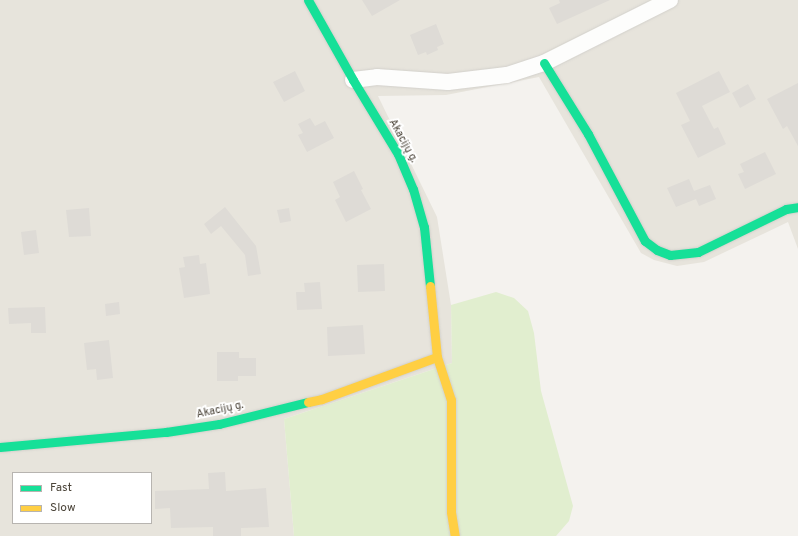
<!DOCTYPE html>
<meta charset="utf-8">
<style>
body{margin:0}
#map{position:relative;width:798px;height:536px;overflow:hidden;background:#f4f2ee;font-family:Overpass,sans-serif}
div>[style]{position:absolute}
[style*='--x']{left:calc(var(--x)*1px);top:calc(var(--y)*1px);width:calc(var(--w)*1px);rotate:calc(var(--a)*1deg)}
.residential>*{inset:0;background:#e7e4dc}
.green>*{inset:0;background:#e1eecf}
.building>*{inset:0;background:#dedbd6}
.roads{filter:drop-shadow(0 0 1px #d2d0cb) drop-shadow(0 0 1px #d2d0cb)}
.street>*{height:16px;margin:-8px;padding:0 8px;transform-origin:8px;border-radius:8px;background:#fdfdfc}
.fast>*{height:9px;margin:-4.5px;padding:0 4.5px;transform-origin:4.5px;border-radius:4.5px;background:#16e098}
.slow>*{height:9px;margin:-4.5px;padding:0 4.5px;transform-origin:4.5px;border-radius:4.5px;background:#ffcf43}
span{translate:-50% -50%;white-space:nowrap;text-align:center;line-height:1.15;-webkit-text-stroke:4px #fff;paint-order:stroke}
.street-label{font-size:11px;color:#4b4439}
.legend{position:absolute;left:12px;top:472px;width:140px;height:52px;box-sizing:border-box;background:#fff;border:1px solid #b7b4b0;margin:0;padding:5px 7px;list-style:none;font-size:12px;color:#4b4439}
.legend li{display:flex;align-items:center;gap:8px;height:20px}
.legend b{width:20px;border:1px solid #b7b4b0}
</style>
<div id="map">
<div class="residential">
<div style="clip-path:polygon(evenodd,0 0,798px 0,798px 249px,788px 222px,704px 262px,677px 266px,654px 260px,641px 253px,539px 77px,446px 95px,378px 96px,437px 217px,451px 305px,452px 363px,284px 419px,294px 536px,0 536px,0 0,13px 473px,151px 473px,151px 523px,13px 523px,13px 473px)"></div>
</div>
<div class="green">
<div style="clip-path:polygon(496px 292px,514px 298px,528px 311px,534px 333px,541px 391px,573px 506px,569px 521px,556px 536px,294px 536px,284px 419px,452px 363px,451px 305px)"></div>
</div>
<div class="building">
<div style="clip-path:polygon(362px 0,400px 0,372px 16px)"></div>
<div style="clip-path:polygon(559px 0,610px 0,557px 24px,549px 8px,560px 3px)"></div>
<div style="clip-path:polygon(436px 24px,444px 44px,437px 47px,438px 50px,427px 55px,426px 52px,418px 55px,410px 35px)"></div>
<div style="clip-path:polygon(295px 71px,305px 91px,284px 102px,273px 82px)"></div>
<div style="clip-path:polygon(719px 71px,730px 92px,702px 106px,714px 129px,718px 127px,726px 144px,698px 158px,681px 125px,690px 121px,676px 93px)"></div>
<div style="clip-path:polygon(798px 83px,798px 146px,787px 126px,783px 129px,767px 99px)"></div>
<div style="clip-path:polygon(748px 84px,756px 99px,740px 108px,732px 93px)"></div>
<div style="clip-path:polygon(310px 118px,315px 126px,325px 121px,334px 138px,307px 152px,298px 135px,303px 133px,298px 124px)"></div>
<div style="clip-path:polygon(765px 152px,776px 174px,745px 189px,738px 174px,744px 172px,740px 164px)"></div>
<div style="clip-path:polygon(354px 171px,363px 189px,361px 190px,371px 209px,346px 222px,335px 200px,340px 197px,333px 182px)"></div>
<div style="clip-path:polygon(689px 179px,694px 191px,710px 185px,716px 199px,699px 206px,696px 199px,676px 207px,667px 188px)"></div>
<div style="clip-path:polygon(225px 207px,256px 246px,261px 274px,248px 276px,245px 255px,221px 226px,211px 234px,204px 224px)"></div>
<div style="clip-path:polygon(89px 208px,91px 236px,69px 237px,66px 210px)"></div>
<div style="clip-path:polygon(289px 208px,291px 221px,280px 223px,277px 210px)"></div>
<div style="clip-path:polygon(36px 230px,39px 253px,24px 255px,21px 232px)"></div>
<div style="clip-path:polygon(199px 255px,200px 264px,206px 263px,210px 294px,184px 298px,179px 268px,185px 267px,183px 257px)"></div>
<div style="clip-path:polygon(384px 264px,385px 291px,358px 292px,357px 265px)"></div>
<div style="clip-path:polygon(320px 282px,322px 309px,297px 310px,296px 292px,305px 292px,304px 283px)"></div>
<div style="clip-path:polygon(119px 302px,120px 314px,106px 316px,105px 304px)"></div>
<div style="clip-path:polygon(45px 307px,46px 333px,31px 333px,31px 323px,9px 324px,8px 308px)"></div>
<div style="clip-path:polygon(363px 325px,365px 354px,328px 356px,327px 327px)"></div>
<div style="clip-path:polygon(109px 340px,113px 378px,97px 380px,96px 369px,87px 370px,84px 343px)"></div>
<div style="clip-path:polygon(217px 352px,239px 352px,239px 358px,256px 358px,256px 376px,238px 376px,238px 381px,217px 381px)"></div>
<div style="clip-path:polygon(225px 472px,226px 491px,266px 488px,269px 527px,241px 528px,241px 536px,213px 536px,213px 527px,171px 528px,170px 508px,155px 509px,155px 491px,209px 489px,208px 473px)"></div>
</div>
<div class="roads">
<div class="street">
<div style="--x:353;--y:80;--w:24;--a:-7"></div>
<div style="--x:377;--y:77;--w:71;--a:4"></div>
<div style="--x:448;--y:82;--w:59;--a:-6.8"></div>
<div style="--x:507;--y:75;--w:39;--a:-18"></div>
<div style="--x:544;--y:63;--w:141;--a:-26.6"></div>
</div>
<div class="fast">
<div style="--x:308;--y:0;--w:92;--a:60.6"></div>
<div style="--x:353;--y:80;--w:87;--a:58.7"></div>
<div style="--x:398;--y:154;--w:38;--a:67"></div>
<div style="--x:413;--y:189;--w:40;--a:74"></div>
<div style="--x:424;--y:227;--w:59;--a:84.2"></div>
<div style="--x:544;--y:63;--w:84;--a:58.2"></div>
<div style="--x:588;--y:134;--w:121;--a:62"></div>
<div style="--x:645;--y:241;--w:15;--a:37"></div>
<div style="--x:657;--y:250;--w:14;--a:21"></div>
<div style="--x:670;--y:255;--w:28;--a:-6"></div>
<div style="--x:698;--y:252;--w:98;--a:-26"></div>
<div style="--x:786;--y:209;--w:12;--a:-9"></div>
<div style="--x:0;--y:447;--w:167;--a:-5.2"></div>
<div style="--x:166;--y:432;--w:54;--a:-8.6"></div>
<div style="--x:219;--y:424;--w:92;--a:-13.9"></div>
</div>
<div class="slow">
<div style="--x:430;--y:286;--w:71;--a:84.4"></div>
<div style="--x:437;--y:357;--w:45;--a:72"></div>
<div style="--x:451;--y:400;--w:112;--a:90"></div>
<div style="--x:451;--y:512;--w:24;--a:81"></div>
<div style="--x:308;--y:402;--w:14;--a:-12"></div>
<div style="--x:322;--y:399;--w:122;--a:-20.1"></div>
</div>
</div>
<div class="street-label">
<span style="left:403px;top:141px;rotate:61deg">Akacijų g.</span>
<span style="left:220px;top:410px;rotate:-12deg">Akacijų g.</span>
</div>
<ul class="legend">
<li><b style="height:5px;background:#16e098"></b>Fast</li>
<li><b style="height:5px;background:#ffcf43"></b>Slow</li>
</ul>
</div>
